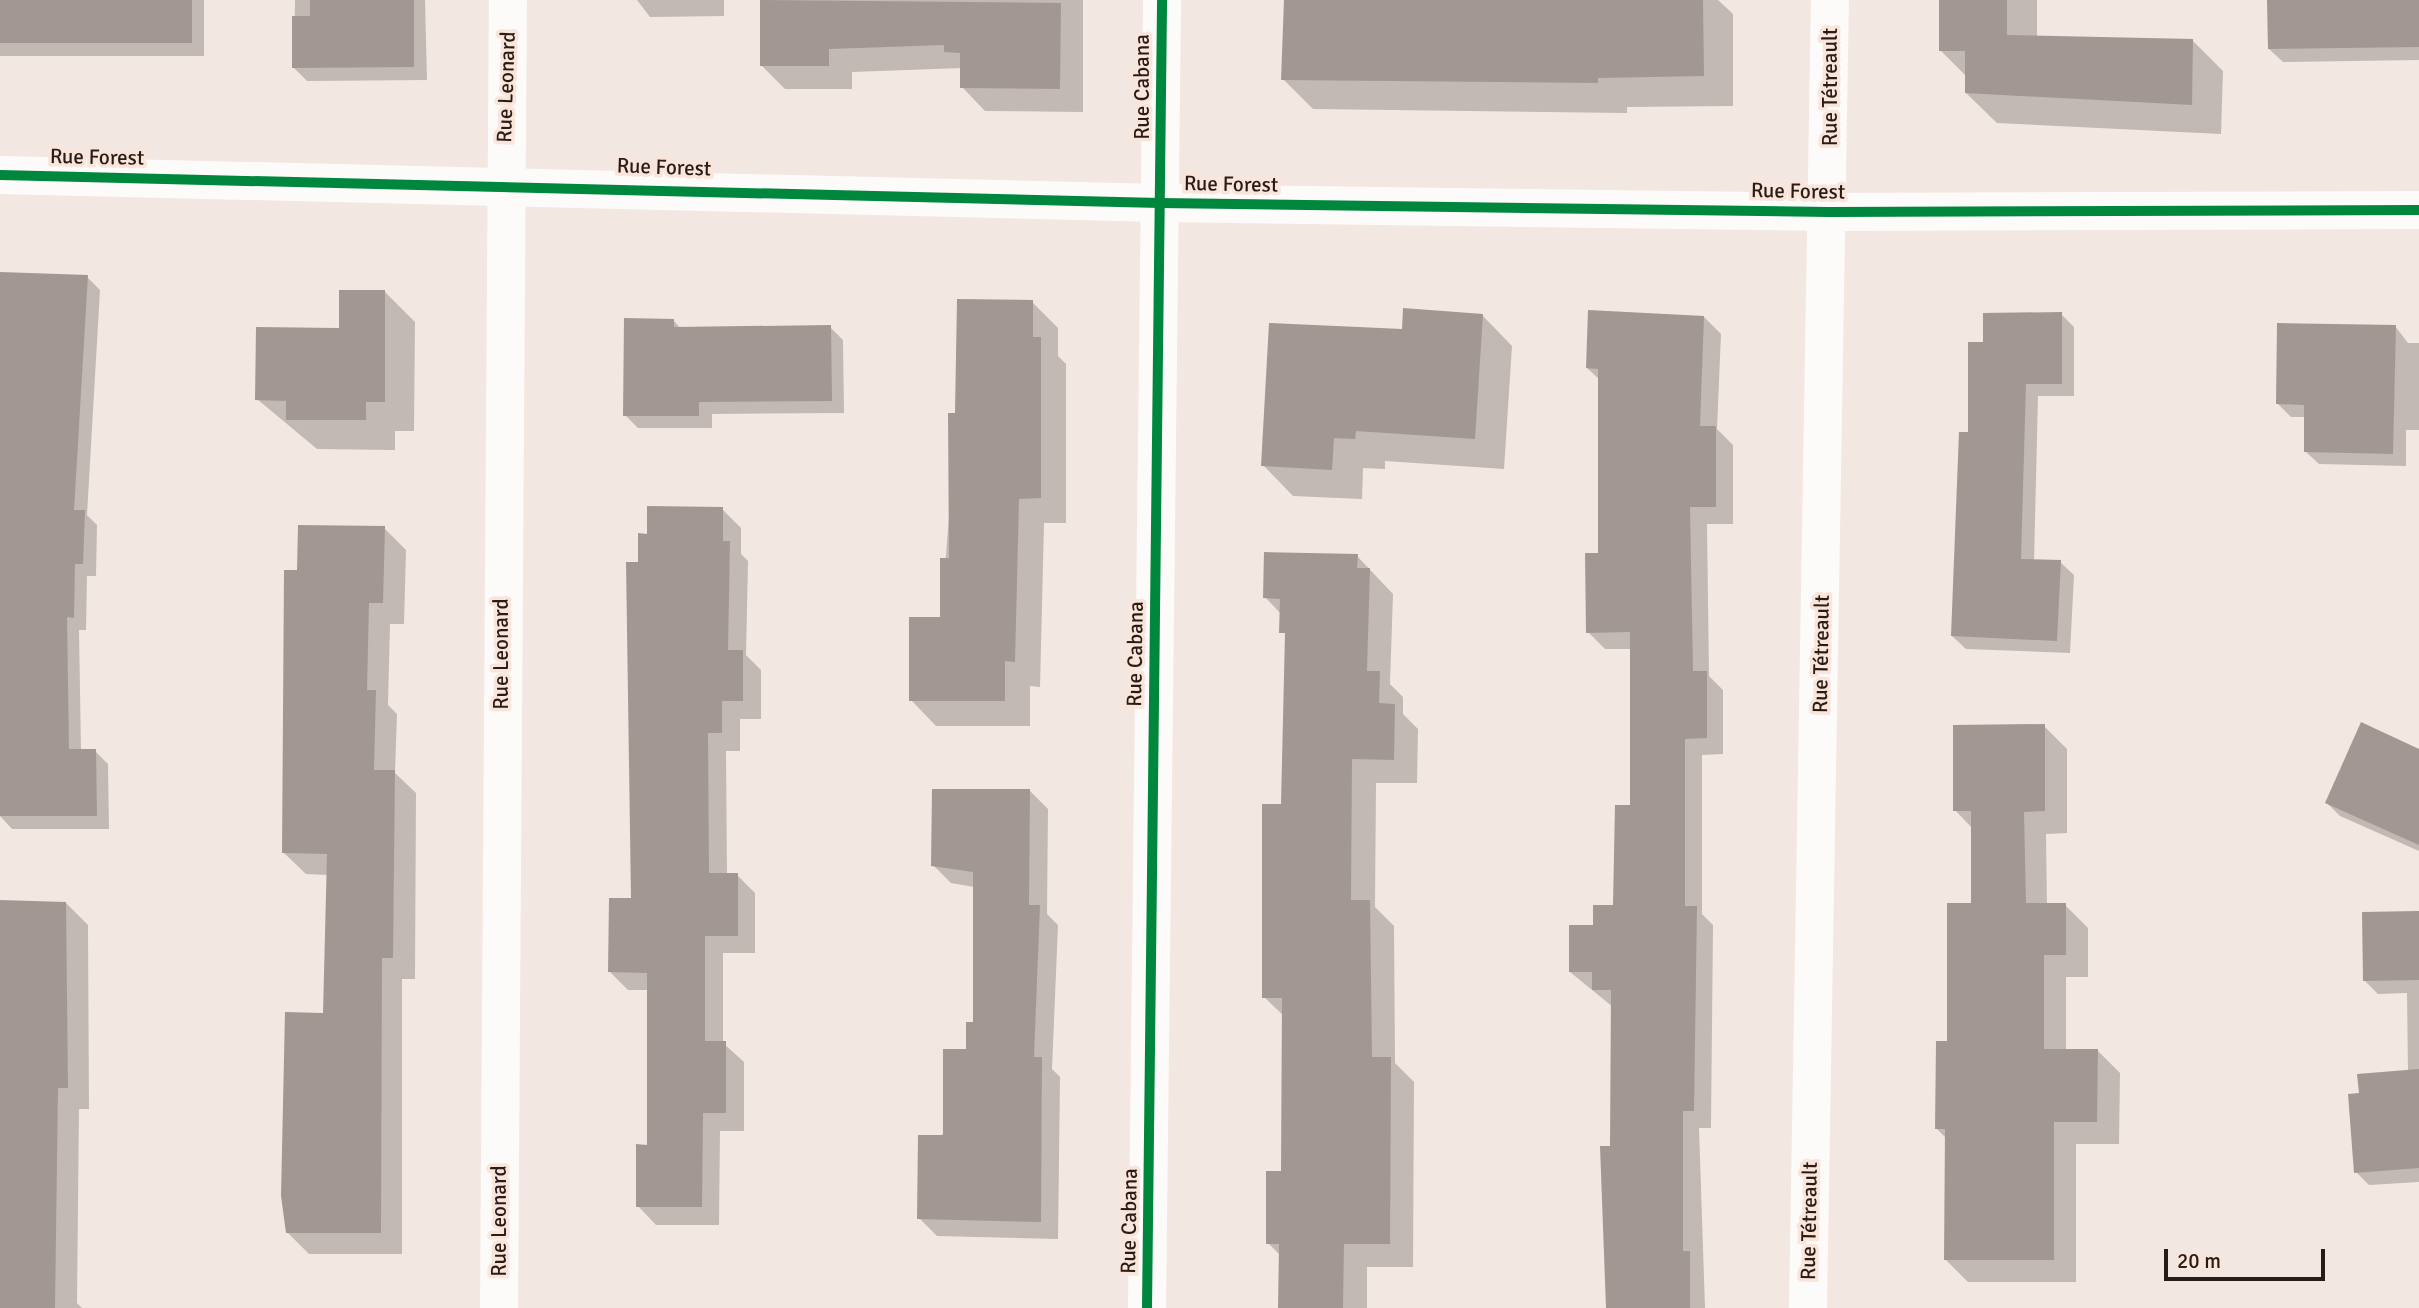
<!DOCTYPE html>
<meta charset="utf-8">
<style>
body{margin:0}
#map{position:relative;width:2419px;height:1308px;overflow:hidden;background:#f3e7e1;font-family:Signika,sans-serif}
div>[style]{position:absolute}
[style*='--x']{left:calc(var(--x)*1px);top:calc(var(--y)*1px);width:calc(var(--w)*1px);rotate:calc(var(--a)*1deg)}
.shadow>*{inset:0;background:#0003}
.building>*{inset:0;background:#a39793}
.minor>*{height:38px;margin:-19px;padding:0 19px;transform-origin:19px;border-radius:19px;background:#fdfbfa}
.cycleway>*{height:10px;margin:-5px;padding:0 5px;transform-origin:5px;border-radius:5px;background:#00873e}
span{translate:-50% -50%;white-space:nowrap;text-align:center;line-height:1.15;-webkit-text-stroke:7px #fae5da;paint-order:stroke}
.street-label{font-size:21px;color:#291c16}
.scale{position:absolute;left:2164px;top:1249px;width:161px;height:32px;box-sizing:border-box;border:4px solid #291c16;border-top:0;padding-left:9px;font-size:21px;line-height:24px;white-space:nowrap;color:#291c16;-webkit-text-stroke:5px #fae5da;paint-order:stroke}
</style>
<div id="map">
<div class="shadow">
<div style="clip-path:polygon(0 0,204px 0,204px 56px,0 56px)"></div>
<div style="clip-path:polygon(295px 0,425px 0,427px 80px,307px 81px,294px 68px)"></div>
<div style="clip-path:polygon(637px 0,724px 0,724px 16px,650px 17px)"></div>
<div style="clip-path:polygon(761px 0,1083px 0,1083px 112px,985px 111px,962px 87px,962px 68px,852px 72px,852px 89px,785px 89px,761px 65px)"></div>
<div style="clip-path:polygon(1285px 0,1718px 0,1733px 14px,1733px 106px,1627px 107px,1627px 113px,1313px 109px,1283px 79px)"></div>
<div style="clip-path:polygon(1941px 0,2037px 0,2037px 37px,2192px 40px,2223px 71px,2221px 134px,1997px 123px,1966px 93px,1966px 76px,1941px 51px)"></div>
<div style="clip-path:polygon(2269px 0,2419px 0,2419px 60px,2283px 62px,2269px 49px)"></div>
<div style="clip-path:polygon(0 274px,87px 277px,100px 290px,87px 515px,97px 525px,96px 576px,87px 576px,86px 630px,79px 630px,81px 751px,95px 751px,108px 764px,109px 829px,12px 829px,0 816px)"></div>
<div style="clip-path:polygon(385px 292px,415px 322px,414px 431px,395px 431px,395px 450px,317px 449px,257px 399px)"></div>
<div style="clip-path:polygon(1032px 302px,1058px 328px,1058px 356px,1066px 364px,1066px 523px,1044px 523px,1040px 687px,1030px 686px,1030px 726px,936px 726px,911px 700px,941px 618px,957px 415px)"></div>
<div style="clip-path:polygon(2061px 314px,2074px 327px,2074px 396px,2038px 396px,2034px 561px,2060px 562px,2074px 575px,2070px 653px,1966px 649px,1952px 636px,1969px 434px,1985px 344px)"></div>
<div style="clip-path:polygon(1482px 315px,1512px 346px,1504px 469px,1385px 461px,1385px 469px,1363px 468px,1362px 499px,1293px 496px,1263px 465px,1404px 331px)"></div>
<div style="clip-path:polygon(1704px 317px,1721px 334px,1717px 429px,1733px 445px,1733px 524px,1707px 524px,1709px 676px,1723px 690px,1723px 754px,1702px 755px,1702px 914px,1713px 925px,1711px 1128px,1699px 1128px,1705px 1308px,1608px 1308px,1601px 1148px,1612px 1148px,1613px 1007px,1570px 972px,1595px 927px,1615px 907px,1632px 807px,1632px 649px,1605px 649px,1588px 632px,1600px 555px,1600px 380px,1587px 368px)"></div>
<div style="clip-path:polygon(674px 321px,681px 329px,830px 327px,843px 340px,844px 413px,712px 414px,712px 428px,638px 428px,625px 415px)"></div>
<div style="clip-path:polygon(2395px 326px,2408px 343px,2419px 343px,2419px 430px,2406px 430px,2406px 466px,2319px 464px,2305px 451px,2306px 417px,2291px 417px,2278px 404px)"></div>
<div style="clip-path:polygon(722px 509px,741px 528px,741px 554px,748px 561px,746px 655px,761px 670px,761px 719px,740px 719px,740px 751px,726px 751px,727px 875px,737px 875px,755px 893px,755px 953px,723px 953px,723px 1043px,744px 1062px,744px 1131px,720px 1131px,719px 1225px,656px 1225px,638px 1206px,649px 1147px,649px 990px,628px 990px,610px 972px,633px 900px,640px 564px,649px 536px)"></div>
<div style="clip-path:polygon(384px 528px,406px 550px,404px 624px,390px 624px,388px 705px,397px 714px,395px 773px,416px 793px,415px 979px,402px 979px,402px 1254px,309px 1254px,287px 1232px,325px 1014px,328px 875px,306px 874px,284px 853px,299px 572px)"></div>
<div style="clip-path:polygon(1357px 556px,1393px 594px,1390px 684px,1403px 697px,1403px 714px,1418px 729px,1417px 783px,1376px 783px,1375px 907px,1394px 926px,1395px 1063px,1414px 1082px,1413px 1267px,1367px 1267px,1367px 1308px,1281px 1308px,1281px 1256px,1268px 1243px,1283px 1173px,1284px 1016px,1264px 997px,1283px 806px,1286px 638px,1281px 614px,1265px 597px)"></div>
<div style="clip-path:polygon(2044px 726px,2067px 749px,2067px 833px,2046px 834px,2047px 905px,2065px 905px,2088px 928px,2088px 977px,2066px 977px,2066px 1050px,2097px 1050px,2120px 1073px,2119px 1144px,2076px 1144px,2076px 1282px,1968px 1282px,1945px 1259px,1946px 1138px,1937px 1129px,1973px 905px,1973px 829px,1955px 810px)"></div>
<div style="clip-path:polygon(2419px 750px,2419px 851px,2340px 816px,2327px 803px)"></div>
<div style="clip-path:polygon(1029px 790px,1048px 809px,1047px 914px,1058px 925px,1052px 1069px,1060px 1077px,1058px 1239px,937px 1236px,919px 1218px,974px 1023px,974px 887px,951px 883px,933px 865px)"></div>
<div style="clip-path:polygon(0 902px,66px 903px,88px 925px,89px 1109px,79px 1109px,77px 1303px,82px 1308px,0 1308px)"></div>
<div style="clip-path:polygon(2419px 913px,2419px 1182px,2369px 1185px,2356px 1172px,2360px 1095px,2408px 1072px,2407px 993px,2378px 994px,2365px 981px)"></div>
</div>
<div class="building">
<div style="clip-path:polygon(0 0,192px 0,192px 43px,0 43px)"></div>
<div style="clip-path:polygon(310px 0,414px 0,414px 67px,292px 68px,292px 16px,310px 16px)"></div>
<div style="clip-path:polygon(760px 0,1061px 3px,1060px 89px,960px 88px,960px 53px,944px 52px,944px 45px,829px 49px,829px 66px,760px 66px)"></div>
<div style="clip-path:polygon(1284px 0,1703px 0,1704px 76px,1598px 78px,1598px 83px,1281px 80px)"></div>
<div style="clip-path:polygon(1939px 0,2007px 0,2007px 35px,2193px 39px,2192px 105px,1965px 93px,1965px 51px,1939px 51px)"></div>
<div style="clip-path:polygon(2267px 0,2419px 0,2419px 47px,2268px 49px)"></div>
<div style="clip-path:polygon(0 272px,88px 275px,74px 510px,85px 510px,83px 564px,75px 564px,74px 618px,67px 617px,69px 749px,96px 749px,97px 816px,0 816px)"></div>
<div style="clip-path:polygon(339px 290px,385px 290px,385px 402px,366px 402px,366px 420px,286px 420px,286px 401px,255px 400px,256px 327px,339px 328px)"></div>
<div style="clip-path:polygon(957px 299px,1033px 300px,1033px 337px,1041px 337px,1041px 498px,1019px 499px,1015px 662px,1005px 661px,1005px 701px,909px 701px,909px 617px,940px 617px,940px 558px,949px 558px,948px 413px,955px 413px)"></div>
<div style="clip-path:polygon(1403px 308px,1483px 314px,1475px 439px,1356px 431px,1355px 439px,1334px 438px,1332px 470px,1261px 466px,1269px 323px,1402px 329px)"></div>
<div style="clip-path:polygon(1588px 310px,1704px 316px,1700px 426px,1716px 426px,1716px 507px,1690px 507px,1693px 671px,1707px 671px,1707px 738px,1685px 739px,1685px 906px,1697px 906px,1694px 1111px,1683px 1111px,1683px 1251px,1690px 1251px,1690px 1308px,1606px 1308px,1600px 1146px,1610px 1146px,1611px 990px,1592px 990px,1592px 972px,1569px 972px,1569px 925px,1593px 925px,1593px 905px,1613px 905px,1615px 805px,1630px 805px,1630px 632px,1586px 633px,1585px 553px,1598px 553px,1598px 369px,1586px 368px)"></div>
<div style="clip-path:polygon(2062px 312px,2062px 384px,2026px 384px,2021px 559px,2061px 560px,2057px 641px,1951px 636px,1959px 432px,1968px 432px,1968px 342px,1983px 342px,1983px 313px)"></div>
<div style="clip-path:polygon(624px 318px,674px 319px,674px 327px,831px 325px,832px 401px,699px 402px,699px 416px,623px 416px)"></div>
<div style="clip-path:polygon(2277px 323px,2396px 325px,2393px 454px,2304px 452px,2304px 405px,2276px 404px)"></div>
<div style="clip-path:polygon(647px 506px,723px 507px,723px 541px,730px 541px,728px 650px,743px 650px,743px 701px,722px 701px,722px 733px,708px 733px,709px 873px,738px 873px,738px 936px,705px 936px,705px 1041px,726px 1041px,726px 1113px,703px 1113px,702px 1207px,636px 1207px,636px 1144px,647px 1145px,647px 973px,608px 972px,609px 898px,631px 898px,626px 562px,638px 562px,638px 533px,647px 534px)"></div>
<div style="clip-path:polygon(298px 525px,385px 526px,383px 603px,369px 603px,367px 690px,376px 690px,374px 770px,395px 770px,393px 958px,382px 958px,381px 1233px,286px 1233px,281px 1196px,285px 1012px,323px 1013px,327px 854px,282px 853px,284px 570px,297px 570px)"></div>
<div style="clip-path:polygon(1264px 552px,1358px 554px,1357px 568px,1370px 568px,1367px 671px,1380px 671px,1379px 703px,1395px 704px,1394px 760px,1352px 759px,1351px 900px,1370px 900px,1372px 1057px,1391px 1057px,1390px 1244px,1344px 1244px,1343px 1308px,1278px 1308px,1279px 1244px,1266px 1244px,1266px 1171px,1281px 1171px,1282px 998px,1262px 998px,1262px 804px,1281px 804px,1285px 633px,1279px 633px,1280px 599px,1263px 598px)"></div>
<div style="clip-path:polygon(2361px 722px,2419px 749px,2419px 845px,2325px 803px)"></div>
<div style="clip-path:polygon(2045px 724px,2045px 811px,2024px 812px,2026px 903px,2066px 903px,2066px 955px,2044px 955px,2044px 1049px,2098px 1049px,2097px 1122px,2054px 1122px,2054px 1260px,1944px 1260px,1945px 1129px,1935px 1129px,1936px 1041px,1947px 1041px,1947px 903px,1971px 903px,1971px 811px,1953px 811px,1953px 725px)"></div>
<div style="clip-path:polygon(932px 789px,1030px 789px,1029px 905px,1040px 905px,1034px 1057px,1042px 1057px,1041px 1222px,917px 1219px,918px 1135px,943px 1135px,943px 1049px,966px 1049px,966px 1022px,973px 1022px,973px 872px,931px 866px)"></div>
<div style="clip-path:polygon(0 900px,66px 902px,68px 1088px,58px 1088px,55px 1308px,0 1308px)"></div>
<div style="clip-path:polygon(2419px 911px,2419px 980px,2363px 981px,2362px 912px)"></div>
<div style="clip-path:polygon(2419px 1069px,2419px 1168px,2354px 1173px,2348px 1094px,2359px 1093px,2357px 1074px)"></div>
</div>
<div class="minor">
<div style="--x:0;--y:175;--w:1160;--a:1.38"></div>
<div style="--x:1160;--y:203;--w:669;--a:0.77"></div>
<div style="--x:1829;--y:212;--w:590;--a:-0.19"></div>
<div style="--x:499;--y:1308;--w:1308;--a:-89.61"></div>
<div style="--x:1147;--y:1308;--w:1308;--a:-89.34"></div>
<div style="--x:1808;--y:1308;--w:1308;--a:-89.04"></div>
</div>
<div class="cycleway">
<div style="--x:0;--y:175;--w:1160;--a:1.38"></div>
<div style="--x:1160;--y:203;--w:669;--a:0.77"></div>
<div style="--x:1829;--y:212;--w:590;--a:-0.19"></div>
<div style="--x:1147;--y:1308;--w:1308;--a:-89.34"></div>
</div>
<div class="street-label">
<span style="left:506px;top:87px;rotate:-88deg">Rue Leonard</span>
<span style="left:1142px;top:87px;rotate:-90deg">Rue Cabana</span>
<span style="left:1830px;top:87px;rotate:-90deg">Rue Tétreault</span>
<span style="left:97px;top:157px;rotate:1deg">Rue Forest</span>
<span style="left:664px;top:167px;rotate:2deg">Rue Forest</span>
<span style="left:1231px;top:184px;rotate:1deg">Rue Forest</span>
<span style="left:1798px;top:191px;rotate:1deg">Rue Forest</span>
<span style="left:501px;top:654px;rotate:-90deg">Rue Leonard</span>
<span style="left:1135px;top:654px;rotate:-89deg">Rue Cabana</span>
<span style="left:1821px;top:654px;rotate:-89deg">Rue Tétreault</span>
<span style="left:499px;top:1221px;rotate:-90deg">Rue Leonard</span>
<span style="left:1129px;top:1221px;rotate:-89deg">Rue Cabana</span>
<span style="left:1809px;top:1221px;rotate:-89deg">Rue Tétreault</span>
</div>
<div class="scale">20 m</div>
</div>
